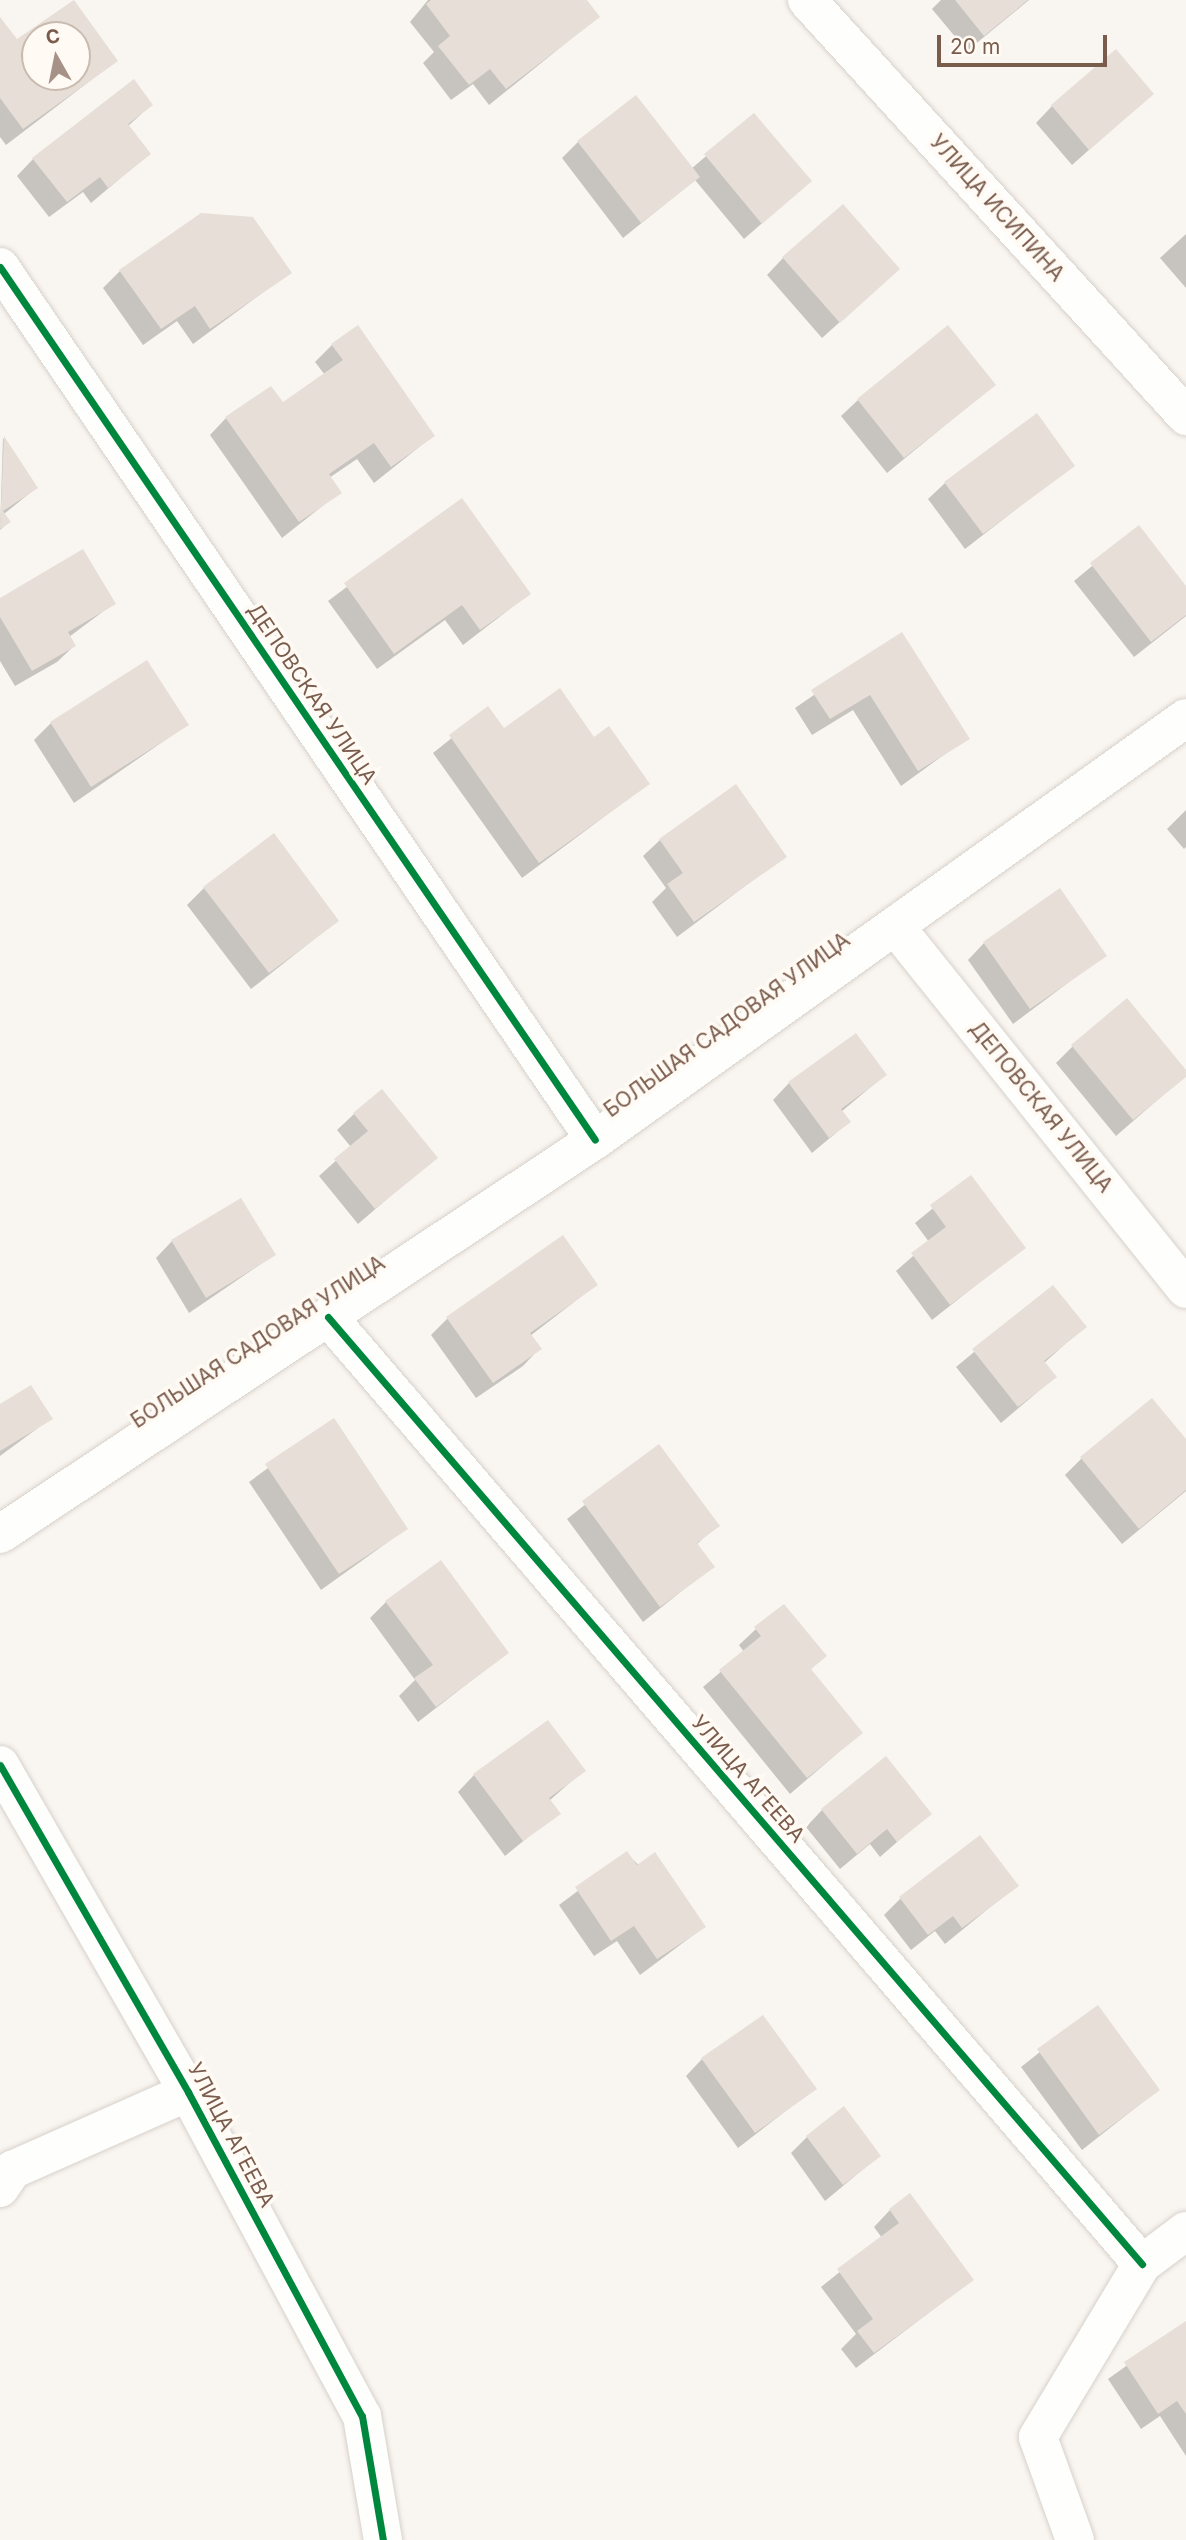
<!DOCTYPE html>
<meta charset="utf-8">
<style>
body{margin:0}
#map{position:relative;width:1186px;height:2540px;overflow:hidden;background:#f9f5f0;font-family:Inter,sans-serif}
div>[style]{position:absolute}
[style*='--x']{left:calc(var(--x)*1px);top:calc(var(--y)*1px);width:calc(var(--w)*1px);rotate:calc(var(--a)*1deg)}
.shadow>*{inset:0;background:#0003}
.building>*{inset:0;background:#e6ded7}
.roads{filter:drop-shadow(0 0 2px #d7d1cb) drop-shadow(0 0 2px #d7d1cb)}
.street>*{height:38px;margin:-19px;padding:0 19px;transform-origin:19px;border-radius:19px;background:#fefefd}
.secondary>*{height:38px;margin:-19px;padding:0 19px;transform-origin:19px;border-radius:19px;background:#fefefd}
.cycleway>*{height:7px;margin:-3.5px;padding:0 3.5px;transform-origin:3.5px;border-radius:3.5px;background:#00873e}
span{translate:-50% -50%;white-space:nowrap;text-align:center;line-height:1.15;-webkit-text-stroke:7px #fffaf3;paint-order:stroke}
.street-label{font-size:21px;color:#7a5c4d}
.north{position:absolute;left:21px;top:21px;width:70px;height:70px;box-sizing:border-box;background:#fffaf3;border:2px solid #cabbb1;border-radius:50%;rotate:351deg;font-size:19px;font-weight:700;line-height:28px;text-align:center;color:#7a5c4d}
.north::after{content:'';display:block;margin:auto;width:24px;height:32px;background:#a69286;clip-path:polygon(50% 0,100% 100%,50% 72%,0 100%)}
.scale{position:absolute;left:937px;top:35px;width:170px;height:32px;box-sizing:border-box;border:4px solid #7a5c4d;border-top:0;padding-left:9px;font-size:21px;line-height:24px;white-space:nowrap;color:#7a5c4d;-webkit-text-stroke:5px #fffaf3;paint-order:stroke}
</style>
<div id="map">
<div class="shadow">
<div style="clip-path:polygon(428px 0,585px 0,598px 17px,489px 105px,473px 84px,451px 100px,423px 63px,434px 52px,410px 22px)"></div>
<div style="clip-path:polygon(941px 0,1029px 0,967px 51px,932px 9px)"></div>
<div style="clip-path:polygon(evenodd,73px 1px,116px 61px,6px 145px,0 137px,0 20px,16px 42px,73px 1px,35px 35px,77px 35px,77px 77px,35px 77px,35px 35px)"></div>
<div style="clip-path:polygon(1152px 94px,1072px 165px,1036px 123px,1052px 106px)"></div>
<div style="clip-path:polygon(151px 105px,127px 127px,149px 154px,91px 203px,83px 192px,49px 217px,17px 176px,33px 159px)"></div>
<div style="clip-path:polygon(754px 115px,810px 181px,744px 239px,695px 180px,623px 238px,562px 158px,578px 142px,691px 169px)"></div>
<div style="clip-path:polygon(1186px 234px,1186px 288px,1160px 258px)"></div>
<div style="clip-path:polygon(783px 258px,881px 285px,822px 338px,767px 275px)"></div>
<div style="clip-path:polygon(120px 271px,289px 273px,193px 344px,177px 321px,143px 345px,103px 288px)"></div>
<div style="clip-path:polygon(332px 345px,433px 436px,374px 483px,357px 459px,329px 478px,340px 492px,282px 538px,210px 435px,226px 418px,282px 405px,325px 375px,315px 362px)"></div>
<div style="clip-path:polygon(994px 385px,887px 473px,841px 416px,858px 400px)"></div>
<div style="clip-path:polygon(3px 438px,36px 488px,4px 514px,9px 522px,0 530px)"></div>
<div style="clip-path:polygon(1073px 465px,965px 549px,928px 499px,945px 483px)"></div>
<div style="clip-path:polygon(462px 501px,529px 594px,463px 645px,445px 620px,377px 669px,328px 601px)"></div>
<div style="clip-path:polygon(1139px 527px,1186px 588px,1186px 616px,1134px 657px,1074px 581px)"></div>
<div style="clip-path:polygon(0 600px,113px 604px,69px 637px,74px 646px,57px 662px,15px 686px,0 661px)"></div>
<div style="clip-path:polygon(901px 635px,967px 738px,901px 786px,853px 710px,812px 735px,795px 708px)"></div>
<div style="clip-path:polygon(488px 709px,503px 730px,594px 740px,648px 784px,522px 878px,433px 753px)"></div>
<div style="clip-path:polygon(51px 723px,187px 725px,74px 803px,34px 740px)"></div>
<div style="clip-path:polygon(1186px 810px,1186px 847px,1184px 849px,1167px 829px)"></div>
<div style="clip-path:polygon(660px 840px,785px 856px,677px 937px,652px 902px,666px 888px,643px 856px)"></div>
<div style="clip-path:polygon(204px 888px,337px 921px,251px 989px,187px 905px)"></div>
<div style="clip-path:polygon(984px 943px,1105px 955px,1013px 1024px,968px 960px)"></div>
<div style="clip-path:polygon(1073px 1046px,1186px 1072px,1186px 1075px,1116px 1136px,1056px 1063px)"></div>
<div style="clip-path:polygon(885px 1075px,841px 1112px,849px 1122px,812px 1153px,773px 1100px,789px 1083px)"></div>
<div style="clip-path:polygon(354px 1114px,436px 1157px,358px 1224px,319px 1176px,351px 1147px,337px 1130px)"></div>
<div style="clip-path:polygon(971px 1177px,1023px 1248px,932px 1320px,896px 1271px,929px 1242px,915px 1223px)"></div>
<div style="clip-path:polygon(172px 1241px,274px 1255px,189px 1313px,156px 1258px)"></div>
<div style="clip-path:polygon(596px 1285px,530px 1336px,539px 1349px,523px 1366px,476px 1398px,431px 1335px,447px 1319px)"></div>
<div style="clip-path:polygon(1053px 1287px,1084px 1327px,1044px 1363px,1055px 1377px,1001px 1423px,956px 1367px)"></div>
<div style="clip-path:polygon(0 1406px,50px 1419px,0 1456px)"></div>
<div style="clip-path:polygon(334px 1420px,406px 1529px,321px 1590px,249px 1482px)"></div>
<div style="clip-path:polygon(1186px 1442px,1186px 1491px,1122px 1544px,1065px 1475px,1082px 1458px)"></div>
<div style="clip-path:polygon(659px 1446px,717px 1525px,696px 1545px,713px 1566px,643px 1622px,567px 1519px)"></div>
<div style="clip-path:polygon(386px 1602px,507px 1653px,418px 1722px,399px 1696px,415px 1680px,370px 1618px)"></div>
<div style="clip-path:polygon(756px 1629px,824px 1656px,810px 1670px,861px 1733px,790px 1794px,703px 1687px,744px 1652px,739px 1645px)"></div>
<div style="clip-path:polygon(583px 1771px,549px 1801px,558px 1813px,505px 1856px,458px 1792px,474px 1775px)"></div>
<div style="clip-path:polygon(822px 1810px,929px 1814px,880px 1857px,870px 1844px,840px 1869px,806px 1827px)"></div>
<div style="clip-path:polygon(627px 1854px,704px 1927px,640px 1975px,617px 1941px,594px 1956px,559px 1905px)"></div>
<div style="clip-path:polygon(1016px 1886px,945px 1944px,935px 1931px,911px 1950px,884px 1915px,901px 1898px)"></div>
<div style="clip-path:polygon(1097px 2007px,1158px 2090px,1082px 2150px,1021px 2067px)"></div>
<div style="clip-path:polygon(702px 2059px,814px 2089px,738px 2148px,686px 2076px)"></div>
<div style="clip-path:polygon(807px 2137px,879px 2156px,825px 2201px,791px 2153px)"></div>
<div style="clip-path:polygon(890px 2210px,972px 2280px,856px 2368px,841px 2349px,856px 2334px,821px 2287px,882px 2238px,874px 2227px)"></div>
<div style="clip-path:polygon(1186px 2323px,1186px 2456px,1160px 2416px,1141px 2429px,1108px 2379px)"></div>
</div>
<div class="building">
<div style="clip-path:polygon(evenodd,74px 0,118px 61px,23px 129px,0 98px,0 17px,17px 39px,74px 0,35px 35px,77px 35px,77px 77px,35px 77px,35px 35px)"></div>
<div style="clip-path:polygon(431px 0,587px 0,600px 17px,506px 89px,490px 69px,469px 85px,438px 46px,450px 36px,426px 4px)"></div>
<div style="clip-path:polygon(955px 0,1028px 0,984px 36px)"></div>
<div style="clip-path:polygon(1116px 49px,1154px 94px,1089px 150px,1051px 105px)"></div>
<div style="clip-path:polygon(134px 79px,153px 105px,128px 124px,151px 154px,108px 188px,100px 177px,67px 202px,32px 158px)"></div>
<div style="clip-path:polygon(636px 95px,700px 177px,641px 223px,577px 141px)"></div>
<div style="clip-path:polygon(754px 113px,812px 181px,762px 224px,704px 154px)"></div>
<div style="clip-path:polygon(843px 204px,900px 269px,840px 323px,782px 257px)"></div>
<div style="clip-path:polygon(201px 213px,253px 217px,292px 273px,210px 329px,195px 306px,161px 329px,119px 270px)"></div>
<div style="clip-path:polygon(358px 325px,435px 436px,391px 467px,374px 443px,329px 474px,342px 493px,299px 522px,225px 417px,271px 386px,283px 402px,343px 360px,331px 344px)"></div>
<div style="clip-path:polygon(948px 325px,996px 385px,904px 458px,857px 399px)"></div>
<div style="clip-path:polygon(1037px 413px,1075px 466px,983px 534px,944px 482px)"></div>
<div style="clip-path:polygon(4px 436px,38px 488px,3px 511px,11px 522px,0 529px)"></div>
<div style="clip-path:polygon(462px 498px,531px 594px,480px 630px,462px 605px,394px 654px,344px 583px)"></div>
<div style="clip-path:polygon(1139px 525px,1186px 586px,1186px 615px,1151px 642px,1090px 563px)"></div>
<div style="clip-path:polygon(83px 549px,116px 604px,68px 632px,76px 646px,32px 671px,0 617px,0 598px)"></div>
<div style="clip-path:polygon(902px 632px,970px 739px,918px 771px,870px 695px,830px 719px,811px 690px)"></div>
<div style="clip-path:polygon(147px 660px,189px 725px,91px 787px,50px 722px)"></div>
<div style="clip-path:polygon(560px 688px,594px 737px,609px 726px,650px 784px,539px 863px,449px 735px,488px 706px,504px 728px)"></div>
<div style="clip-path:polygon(736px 784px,787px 857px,694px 922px,667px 884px,683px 873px,659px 839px)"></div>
<div style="clip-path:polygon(274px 833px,339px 921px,269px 973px,203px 887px)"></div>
<div style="clip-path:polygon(1060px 888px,1107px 956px,1030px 1009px,983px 942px)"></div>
<div style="clip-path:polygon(1127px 998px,1186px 1070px,1186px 1077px,1133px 1120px,1071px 1045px)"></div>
<div style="clip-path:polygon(856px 1033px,887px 1075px,841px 1109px,851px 1122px,829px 1138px,788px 1082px)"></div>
<div style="clip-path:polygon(382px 1089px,438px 1158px,375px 1209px,334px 1159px,368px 1131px,353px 1113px)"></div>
<div style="clip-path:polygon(971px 1175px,1026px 1248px,950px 1305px,911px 1253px,946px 1227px,930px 1205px)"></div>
<div style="clip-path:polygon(241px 1198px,276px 1255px,206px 1298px,171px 1240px)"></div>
<div style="clip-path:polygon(563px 1235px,598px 1285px,530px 1333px,542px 1349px,493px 1383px,446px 1317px)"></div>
<div style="clip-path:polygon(1053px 1285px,1087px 1327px,1044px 1361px,1057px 1377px,1018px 1407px,972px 1349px)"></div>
<div style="clip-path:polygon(31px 1385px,53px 1419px,0 1451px,0 1404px)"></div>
<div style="clip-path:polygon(1152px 1398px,1186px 1439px,1186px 1490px,1139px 1529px,1080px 1457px)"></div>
<div style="clip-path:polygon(334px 1418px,408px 1529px,339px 1574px,265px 1464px)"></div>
<div style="clip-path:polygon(659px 1444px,720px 1526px,697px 1543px,715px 1567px,660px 1607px,582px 1501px)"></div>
<div style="clip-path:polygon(441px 1560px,509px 1653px,436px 1707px,414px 1678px,433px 1665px,385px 1601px)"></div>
<div style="clip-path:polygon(784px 1604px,827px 1656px,811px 1669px,863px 1733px,807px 1778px,719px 1670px,761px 1636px,754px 1627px)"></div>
<div style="clip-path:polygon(548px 1720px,586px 1771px,549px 1798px,561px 1814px,523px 1841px,473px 1774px)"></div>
<div style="clip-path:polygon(886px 1756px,932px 1814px,897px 1842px,887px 1829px,857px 1854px,821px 1809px)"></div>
<div style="clip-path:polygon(980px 1835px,1019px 1886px,962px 1928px,953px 1916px,928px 1935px,899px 1897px)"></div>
<div style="clip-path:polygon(627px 1851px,637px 1865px,655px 1852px,706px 1927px,657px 1959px,634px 1926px,611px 1941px,575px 1887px)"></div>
<div style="clip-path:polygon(1098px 2005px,1160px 2090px,1099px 2135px,1037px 2049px)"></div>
<div style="clip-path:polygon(763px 2015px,817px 2089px,755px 2133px,701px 2058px)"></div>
<div style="clip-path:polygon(844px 2106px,881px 2156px,843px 2185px,806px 2136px)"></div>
<div style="clip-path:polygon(910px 2193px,974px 2280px,874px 2353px,857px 2331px,873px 2319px,837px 2269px,899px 2223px,889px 2209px)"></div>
<div style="clip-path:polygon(1186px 2321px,1186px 2414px,1177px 2401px,1158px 2414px,1124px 2362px)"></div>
</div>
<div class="roads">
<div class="street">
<div style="--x:807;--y:0;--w:563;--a:47.66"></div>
<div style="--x:0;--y:267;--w:1056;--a:55.72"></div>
<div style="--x:895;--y:926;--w:465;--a:51.3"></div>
<div style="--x:328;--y:1317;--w:1249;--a:49.32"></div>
<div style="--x:0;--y:1765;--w:377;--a:60.1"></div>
<div style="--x:188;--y:2092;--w:368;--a:61.8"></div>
<div style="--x:362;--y:2416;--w:126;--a:80.4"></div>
<div style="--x:0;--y:2188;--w:22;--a:-56"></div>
<div style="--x:12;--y:2170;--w:193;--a:-23.9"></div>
<div style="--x:1075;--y:2540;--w:109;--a:-109.8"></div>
<div style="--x:1038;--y:2437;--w:202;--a:-59"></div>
<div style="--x:1142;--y:2264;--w:55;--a:-36.9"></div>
</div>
<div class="secondary">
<div style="--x:0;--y:1534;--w:714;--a:-33.51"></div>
<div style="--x:595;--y:1140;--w:726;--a:-35.53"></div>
</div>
</div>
<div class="cycleway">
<div style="--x:0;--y:267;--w:1056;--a:55.72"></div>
<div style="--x:328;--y:1317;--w:1249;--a:49.32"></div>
<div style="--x:0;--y:1765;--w:377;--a:60.1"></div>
<div style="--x:188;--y:2092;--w:368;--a:61.8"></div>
<div style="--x:362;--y:2416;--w:126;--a:80.4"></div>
</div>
<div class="street-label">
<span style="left:997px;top:208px;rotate:48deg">УЛИЦА ИСИПИНА</span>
<span style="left:312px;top:694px;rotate:56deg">ДЕПОВСКАЯ УЛИЦА</span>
<span style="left:727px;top:1025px;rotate:-36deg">БОЛЬШАЯ САДОВАЯ УЛИЦА</span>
<span style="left:1041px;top:1107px;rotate:51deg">ДЕПОВСКАЯ УЛИЦА</span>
<span style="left:258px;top:1342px;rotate:-33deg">БОЛЬШАЯ САДОВАЯ УЛИЦА</span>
<span style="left:748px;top:1779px;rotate:49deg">УЛИЦА АГЕЕВА</span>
<span style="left:231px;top:2135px;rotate:62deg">УЛИЦА АГЕЕВА</span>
</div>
<div class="north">С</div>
<div class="scale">20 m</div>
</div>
